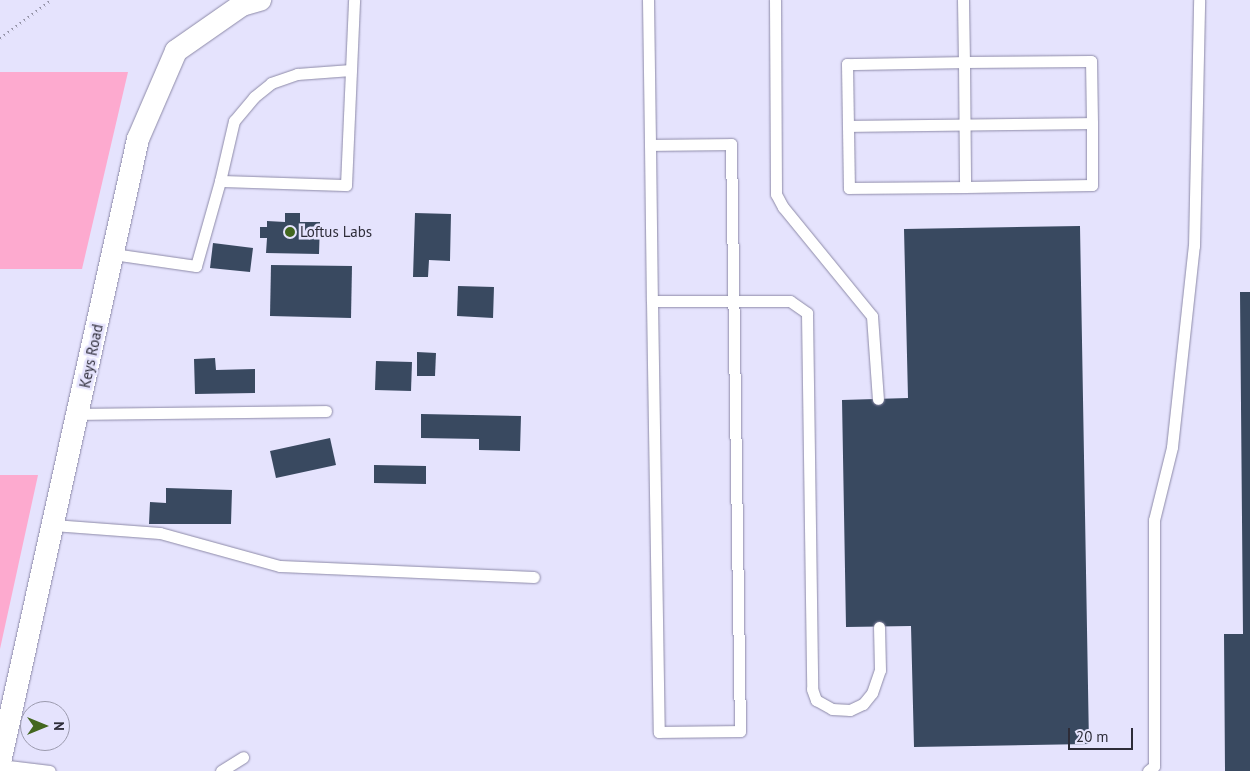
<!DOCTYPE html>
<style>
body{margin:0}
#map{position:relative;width:1250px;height:771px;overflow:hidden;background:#e5e3fd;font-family:"PT Sans",sans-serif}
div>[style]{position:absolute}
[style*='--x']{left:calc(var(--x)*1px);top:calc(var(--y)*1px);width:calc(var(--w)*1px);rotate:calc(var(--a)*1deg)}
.green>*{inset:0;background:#fdaacf}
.building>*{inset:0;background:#394960}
.path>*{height:3px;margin-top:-1.5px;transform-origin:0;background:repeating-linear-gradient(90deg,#9796aa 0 1px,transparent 0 5px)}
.roads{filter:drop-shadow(0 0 1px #8d8aa8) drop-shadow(0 0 1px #8d8aa8)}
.service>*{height:11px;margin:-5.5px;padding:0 5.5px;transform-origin:5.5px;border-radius:5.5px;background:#fff}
.minor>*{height:22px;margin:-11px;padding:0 11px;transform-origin:11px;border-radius:11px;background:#fff}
.dots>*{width:14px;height:14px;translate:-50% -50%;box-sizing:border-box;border:2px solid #e5e3fd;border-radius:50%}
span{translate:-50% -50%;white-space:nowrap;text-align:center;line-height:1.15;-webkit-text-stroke:5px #e5e3fd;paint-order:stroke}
.poi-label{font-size:15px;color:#2d2c38}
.left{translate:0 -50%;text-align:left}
.street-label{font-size:15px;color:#2d2c38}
.north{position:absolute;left:20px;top:701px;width:50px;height:50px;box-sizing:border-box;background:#e5e3fd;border:1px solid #9b9aae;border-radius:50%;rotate:90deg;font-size:14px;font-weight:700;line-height:20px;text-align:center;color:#2d2c38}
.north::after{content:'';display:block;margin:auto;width:18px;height:22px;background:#43671f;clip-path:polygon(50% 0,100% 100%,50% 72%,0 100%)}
.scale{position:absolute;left:1068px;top:728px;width:65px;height:22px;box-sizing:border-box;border:2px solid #2d2c38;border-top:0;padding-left:6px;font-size:15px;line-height:18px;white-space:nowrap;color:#2d2c38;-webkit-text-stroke:4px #e5e3fd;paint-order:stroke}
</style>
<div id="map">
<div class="green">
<div style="clip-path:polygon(0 72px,128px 72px,82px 269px,0 269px)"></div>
<div style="clip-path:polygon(0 475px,38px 475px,0 649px)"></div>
</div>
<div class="building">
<div style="clip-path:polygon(285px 213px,300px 213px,300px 222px,320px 222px,319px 254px,266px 253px,267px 238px,260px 238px,260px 227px,267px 227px,267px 221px,285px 222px)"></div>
<div style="clip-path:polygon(415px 213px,451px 214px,450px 261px,429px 260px,428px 277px,413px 277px)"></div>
<div style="clip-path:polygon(1080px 226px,1089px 744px,914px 747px,911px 626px,846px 627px,842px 400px,908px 398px,904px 229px)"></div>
<div style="clip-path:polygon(213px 243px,253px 248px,250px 272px,210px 268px)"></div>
<div style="clip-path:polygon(271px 265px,352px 266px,351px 318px,270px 316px)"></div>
<div style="clip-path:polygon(458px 286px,494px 287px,493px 318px,457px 316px)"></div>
<div style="clip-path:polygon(1240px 292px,1250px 292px,1250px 771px,1225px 771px,1224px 634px,1243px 634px)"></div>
<div style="clip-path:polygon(417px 352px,436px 353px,435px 376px,417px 376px)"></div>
<div style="clip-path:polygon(215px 358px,216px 370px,255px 369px,255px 393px,195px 394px,194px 359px)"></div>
<div style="clip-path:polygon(376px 361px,412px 362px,411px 391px,375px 390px)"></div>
<div style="clip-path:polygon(421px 414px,521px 416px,520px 451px,479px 450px,479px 439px,421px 438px)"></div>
<div style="clip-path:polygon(330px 438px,336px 465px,276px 478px,270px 451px)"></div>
<div style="clip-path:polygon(374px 465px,426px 466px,426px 484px,374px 483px)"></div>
<div style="clip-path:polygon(166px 488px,232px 490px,231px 524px,149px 524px,150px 502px,166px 503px)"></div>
</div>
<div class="path">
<div style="--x:0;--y:38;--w:64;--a:-36.7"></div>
</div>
<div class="roads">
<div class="service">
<div style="--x:648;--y:0;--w:145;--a:89.2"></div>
<div style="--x:650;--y:145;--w:156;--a:89.3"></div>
<div style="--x:652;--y:301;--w:431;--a:89.1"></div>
<div style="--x:659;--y:732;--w:81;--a:-0.7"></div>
<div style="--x:740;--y:731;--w:587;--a:-90.88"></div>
<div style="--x:731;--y:144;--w:81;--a:179.3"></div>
<div style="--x:775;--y:0;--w:194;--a:89.7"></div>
<div style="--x:776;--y:194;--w:15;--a:62"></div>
<div style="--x:783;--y:207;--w:141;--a:50.8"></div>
<div style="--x:872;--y:316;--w:83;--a:85.9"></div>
<div style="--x:963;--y:0;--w:62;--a:89.1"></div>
<div style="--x:964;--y:62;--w:125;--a:89.5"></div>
<div style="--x:965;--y:187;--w:127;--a:-0.9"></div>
<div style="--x:1092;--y:185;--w:62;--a:-90"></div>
<div style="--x:1092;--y:123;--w:62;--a:-90.9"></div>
<div style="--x:1091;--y:61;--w:127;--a:179.5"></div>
<div style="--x:964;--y:62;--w:117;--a:179"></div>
<div style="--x:847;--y:64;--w:124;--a:89.1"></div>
<div style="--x:849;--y:188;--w:116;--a:-0.5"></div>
<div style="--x:848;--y:126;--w:244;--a:-0.7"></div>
<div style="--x:220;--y:181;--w:62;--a:-76.9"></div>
<div style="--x:234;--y:121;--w:31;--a:-50"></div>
<div style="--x:254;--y:97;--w:22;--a:-39"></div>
<div style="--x:271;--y:83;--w:28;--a:-19"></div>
<div style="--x:297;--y:74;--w:54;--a:-4.2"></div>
<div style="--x:113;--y:254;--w:84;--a:8.2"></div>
<div style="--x:196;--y:266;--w:88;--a:-74.2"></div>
<div style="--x:220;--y:181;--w:126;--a:1.8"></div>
<div style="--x:346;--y:185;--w:185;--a:-87.5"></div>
<div style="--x:652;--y:301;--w:138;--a:0"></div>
<div style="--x:790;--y:301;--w:21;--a:35"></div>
<div style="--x:807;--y:313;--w:376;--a:89.2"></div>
<div style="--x:812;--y:689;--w:12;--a:70"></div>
<div style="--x:816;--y:700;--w:18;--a:29"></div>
<div style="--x:832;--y:709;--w:18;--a:3"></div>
<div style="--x:850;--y:710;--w:14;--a:-25"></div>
<div style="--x:863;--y:704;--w:14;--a:-51"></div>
<div style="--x:872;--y:693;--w:24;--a:-71"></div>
<div style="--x:880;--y:670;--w:43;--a:-91.3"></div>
<div style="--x:78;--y:414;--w:248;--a:-0.7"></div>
<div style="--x:53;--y:525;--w:107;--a:4.3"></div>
<div style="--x:160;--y:533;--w:124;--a:15.4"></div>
<div style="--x:280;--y:566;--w:254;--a:2.5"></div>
<div style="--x:0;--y:765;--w:50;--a:6.8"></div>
<div style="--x:221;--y:771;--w:26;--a:-32"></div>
<div style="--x:1148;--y:771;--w:8;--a:-40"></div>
<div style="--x:1154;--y:766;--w:246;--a:-90"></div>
<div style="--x:1154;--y:520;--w:75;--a:-76.1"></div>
<div style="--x:1172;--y:447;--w:202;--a:-83.8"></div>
<div style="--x:1194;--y:246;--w:246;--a:-88.8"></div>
</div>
<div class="minor">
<div style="--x:0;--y:762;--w:638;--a:-77.51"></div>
<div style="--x:138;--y:139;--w:96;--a:-66.6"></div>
<div style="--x:176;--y:51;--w:80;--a:-34.9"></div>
<div style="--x:242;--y:5;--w:19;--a:-16"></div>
</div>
</div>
<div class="dots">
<div style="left:290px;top:232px;background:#43671f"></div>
</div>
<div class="poi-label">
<span class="left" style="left:300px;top:232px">Loftus Labs</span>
</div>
<div class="street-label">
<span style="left:91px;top:356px;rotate:-78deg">Keys Road</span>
</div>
<div class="north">N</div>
<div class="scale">20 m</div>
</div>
